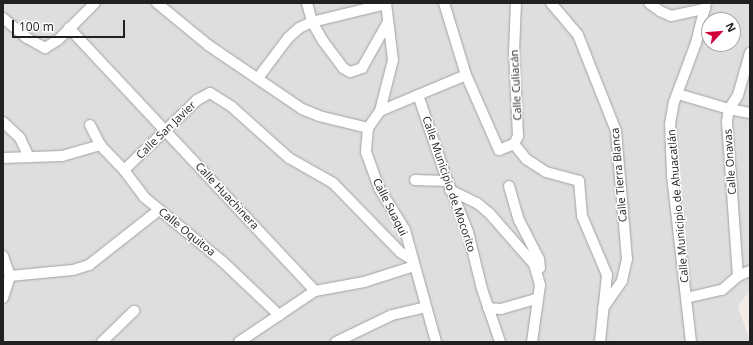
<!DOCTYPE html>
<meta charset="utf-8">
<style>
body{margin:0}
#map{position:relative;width:753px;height:345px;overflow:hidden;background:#f2ebe7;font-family:"Open Sans",sans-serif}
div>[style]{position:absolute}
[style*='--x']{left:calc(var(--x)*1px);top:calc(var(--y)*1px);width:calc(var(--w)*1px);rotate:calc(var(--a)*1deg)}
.residential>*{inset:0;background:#dfdede}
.roads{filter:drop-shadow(0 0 1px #a2a2a2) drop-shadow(0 0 1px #a2a2a2)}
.minor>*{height:10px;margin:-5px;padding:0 5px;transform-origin:5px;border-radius:5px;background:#fff}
span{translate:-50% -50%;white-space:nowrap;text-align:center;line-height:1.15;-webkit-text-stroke:3px #fff;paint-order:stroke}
.street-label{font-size:11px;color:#212121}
.frame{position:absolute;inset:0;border:4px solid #212121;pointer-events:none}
.north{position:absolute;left:701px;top:12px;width:40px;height:40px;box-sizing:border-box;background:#fff;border:1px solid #a6a6a6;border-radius:50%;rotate:64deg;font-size:11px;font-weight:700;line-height:16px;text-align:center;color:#212121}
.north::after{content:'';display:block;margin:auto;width:14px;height:18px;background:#d2003b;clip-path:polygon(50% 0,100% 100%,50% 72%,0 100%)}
.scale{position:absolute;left:12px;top:20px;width:113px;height:18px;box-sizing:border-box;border:2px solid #212121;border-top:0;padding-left:5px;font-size:12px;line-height:14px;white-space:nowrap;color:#212121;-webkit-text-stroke:3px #fff;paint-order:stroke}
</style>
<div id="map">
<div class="residential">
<div style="clip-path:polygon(evenodd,3px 3px,750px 3px,750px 290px,738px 306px,750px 342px,3px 342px,3px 3px,709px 20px,733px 20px,733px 44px,709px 44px,709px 20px)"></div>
</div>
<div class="roads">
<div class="minor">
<div style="--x:157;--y:3;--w:66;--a:39.5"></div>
<div style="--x:208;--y:45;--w:114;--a:34.2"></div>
<div style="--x:302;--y:109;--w:18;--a:22"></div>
<div style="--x:319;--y:116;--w:50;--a:13.8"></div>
<div style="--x:307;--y:3;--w:20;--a:75"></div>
<div style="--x:312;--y:22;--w:22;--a:60"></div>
<div style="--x:323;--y:41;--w:34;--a:53"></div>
<div style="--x:343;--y:68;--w:8;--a:30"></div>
<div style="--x:350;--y:72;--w:13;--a:-18"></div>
<div style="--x:362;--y:68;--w:53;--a:-60.5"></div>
<div style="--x:386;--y:3;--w:57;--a:83"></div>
<div style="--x:393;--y:60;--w:53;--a:104.3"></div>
<div style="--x:380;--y:111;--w:21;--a:125"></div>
<div style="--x:368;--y:128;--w:24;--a:95"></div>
<div style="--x:366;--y:152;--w:38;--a:70"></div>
<div style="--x:379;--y:188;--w:49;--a:58.2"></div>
<div style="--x:405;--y:230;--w:116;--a:74.5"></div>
<div style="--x:444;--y:3;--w:75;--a:73"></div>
<div style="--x:466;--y:75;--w:82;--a:66.3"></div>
<div style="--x:499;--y:150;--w:16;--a:-22"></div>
<div style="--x:514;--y:144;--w:9;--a:-63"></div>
<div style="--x:518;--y:136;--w:84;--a:-92.7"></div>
<div style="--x:514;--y:52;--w:49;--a:-87.7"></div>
<div style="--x:551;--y:3;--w:42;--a:49.8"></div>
<div style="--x:578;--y:35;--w:103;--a:68.4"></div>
<div style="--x:616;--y:131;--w:128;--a:85.1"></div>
<div style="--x:627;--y:259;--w:23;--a:103"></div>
<div style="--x:622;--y:281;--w:33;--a:125"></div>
<div style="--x:649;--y:3;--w:14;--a:36"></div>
<div style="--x:660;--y:11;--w:12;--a:24"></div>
<div style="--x:671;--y:16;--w:35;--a:-12"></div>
<div style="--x:3;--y:18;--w:31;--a:40"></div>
<div style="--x:27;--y:38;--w:21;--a:29"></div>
<div style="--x:45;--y:48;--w:15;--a:-32"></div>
<div style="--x:58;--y:40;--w:52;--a:-45"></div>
<div style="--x:69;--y:28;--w:360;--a:46.9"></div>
<div style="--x:315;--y:291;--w:50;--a:-10.4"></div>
<div style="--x:364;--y:282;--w:52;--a:-17.7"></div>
<div style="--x:258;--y:78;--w:50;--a:-53.1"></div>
<div style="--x:288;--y:38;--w:15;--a:-42"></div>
<div style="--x:299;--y:28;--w:14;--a:-25"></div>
<div style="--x:312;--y:22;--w:76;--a:-13.7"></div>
<div style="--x:678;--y:94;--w:53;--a:16.4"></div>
<div style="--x:729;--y:109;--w:21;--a:11"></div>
<div style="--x:418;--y:95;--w:87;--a:71.1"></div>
<div style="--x:446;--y:177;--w:59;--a:68.2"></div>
<div style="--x:468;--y:232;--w:59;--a:76.2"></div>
<div style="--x:482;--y:289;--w:56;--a:71.2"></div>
<div style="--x:380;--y:111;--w:93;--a:-22.7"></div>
<div style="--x:3;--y:122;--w:23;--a:43"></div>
<div style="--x:20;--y:138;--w:21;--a:65"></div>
<div style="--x:90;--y:125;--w:22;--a:63"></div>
<div style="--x:514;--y:144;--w:19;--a:51"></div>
<div style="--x:526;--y:159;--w:24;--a:33"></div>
<div style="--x:546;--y:172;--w:34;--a:15"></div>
<div style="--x:579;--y:181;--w:35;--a:85"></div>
<div style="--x:582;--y:216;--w:64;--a:67"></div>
<div style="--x:607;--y:275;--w:67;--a:96"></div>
<div style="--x:3;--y:158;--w:59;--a:-1.9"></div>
<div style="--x:62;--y:156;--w:40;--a:-16"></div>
<div style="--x:100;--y:145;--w:35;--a:46"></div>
<div style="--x:124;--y:170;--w:34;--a:53"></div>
<div style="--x:144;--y:197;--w:101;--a:39.4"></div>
<div style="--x:222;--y:261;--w:79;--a:43.5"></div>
<div style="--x:124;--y:170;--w:101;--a:-43.8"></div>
<div style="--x:197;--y:100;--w:15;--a:-28"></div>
<div style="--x:210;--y:93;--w:26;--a:32"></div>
<div style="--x:232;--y:107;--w:76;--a:41.8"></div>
<div style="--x:289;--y:158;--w:51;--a:29.6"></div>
<div style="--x:333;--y:183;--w:96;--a:45.8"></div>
<div style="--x:400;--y:252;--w:13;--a:32"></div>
<div style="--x:415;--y:180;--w:32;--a:2"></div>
<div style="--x:509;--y:186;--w:35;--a:74"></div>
<div style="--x:519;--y:220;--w:44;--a:62.9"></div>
<div style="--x:539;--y:259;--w:9;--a:84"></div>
<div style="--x:450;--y:190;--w:30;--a:26"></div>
<div style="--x:477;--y:203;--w:17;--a:40"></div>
<div style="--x:490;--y:214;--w:67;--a:48.7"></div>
<div style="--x:534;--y:264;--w:22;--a:74"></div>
<div style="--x:540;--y:285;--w:58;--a:98"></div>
<div style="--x:3;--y:256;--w:21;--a:71"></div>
<div style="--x:10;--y:276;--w:63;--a:-5.4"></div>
<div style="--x:73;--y:270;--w:17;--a:-17"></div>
<div style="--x:89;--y:265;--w:89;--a:-38.2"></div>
<div style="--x:738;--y:276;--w:155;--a:-94.1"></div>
<div style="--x:727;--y:121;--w:12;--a:-81"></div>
<div style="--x:729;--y:109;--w:17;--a:-57"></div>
<div style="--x:738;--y:95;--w:44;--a:-74.1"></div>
<div style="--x:3;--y:298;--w:23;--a:-72"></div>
<div style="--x:686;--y:298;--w:37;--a:-13"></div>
<div style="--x:722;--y:290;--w:21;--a:-41"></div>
<div style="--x:738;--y:276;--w:13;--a:-23"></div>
<div style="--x:488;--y:308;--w:13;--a:4"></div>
<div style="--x:501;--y:309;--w:37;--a:-16"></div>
<div style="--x:102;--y:342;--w:45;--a:-44.1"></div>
<div style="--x:239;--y:342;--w:92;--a:-33.9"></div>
<div style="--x:336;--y:342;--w:62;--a:-25.7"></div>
<div style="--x:392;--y:315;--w:35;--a:-13"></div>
<div style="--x:691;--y:342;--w:168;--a:-96.5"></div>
<div style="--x:672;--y:175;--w:51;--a:-92.2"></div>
<div style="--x:670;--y:124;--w:22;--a:-80"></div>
<div style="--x:674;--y:102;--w:63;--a:-69.6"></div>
<div style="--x:696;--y:43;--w:41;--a:-76"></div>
</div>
</div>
<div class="street-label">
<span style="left:516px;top:85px;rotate:-93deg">Calle Culiacán</span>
<span style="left:166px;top:130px;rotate:-44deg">Calle San Javier</span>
<span style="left:730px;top:162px;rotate:-94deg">Calle Onavas</span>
<span style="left:619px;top:175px;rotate:-95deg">Calle Tierra Blanca</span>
<span style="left:449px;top:184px;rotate:71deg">Calle Municipio de Mocorito</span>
<span style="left:227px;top:196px;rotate:47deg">Calle Huachinera</span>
<span style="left:678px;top:206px;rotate:-95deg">Calle Municipio de Ahuacatlán</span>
<span style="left:390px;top:207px;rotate:63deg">Calle Suaqui</span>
<span style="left:187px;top:232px;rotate:39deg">Calle Oquitoa</span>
</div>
<div class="frame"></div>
<div class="north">N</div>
<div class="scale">100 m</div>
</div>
